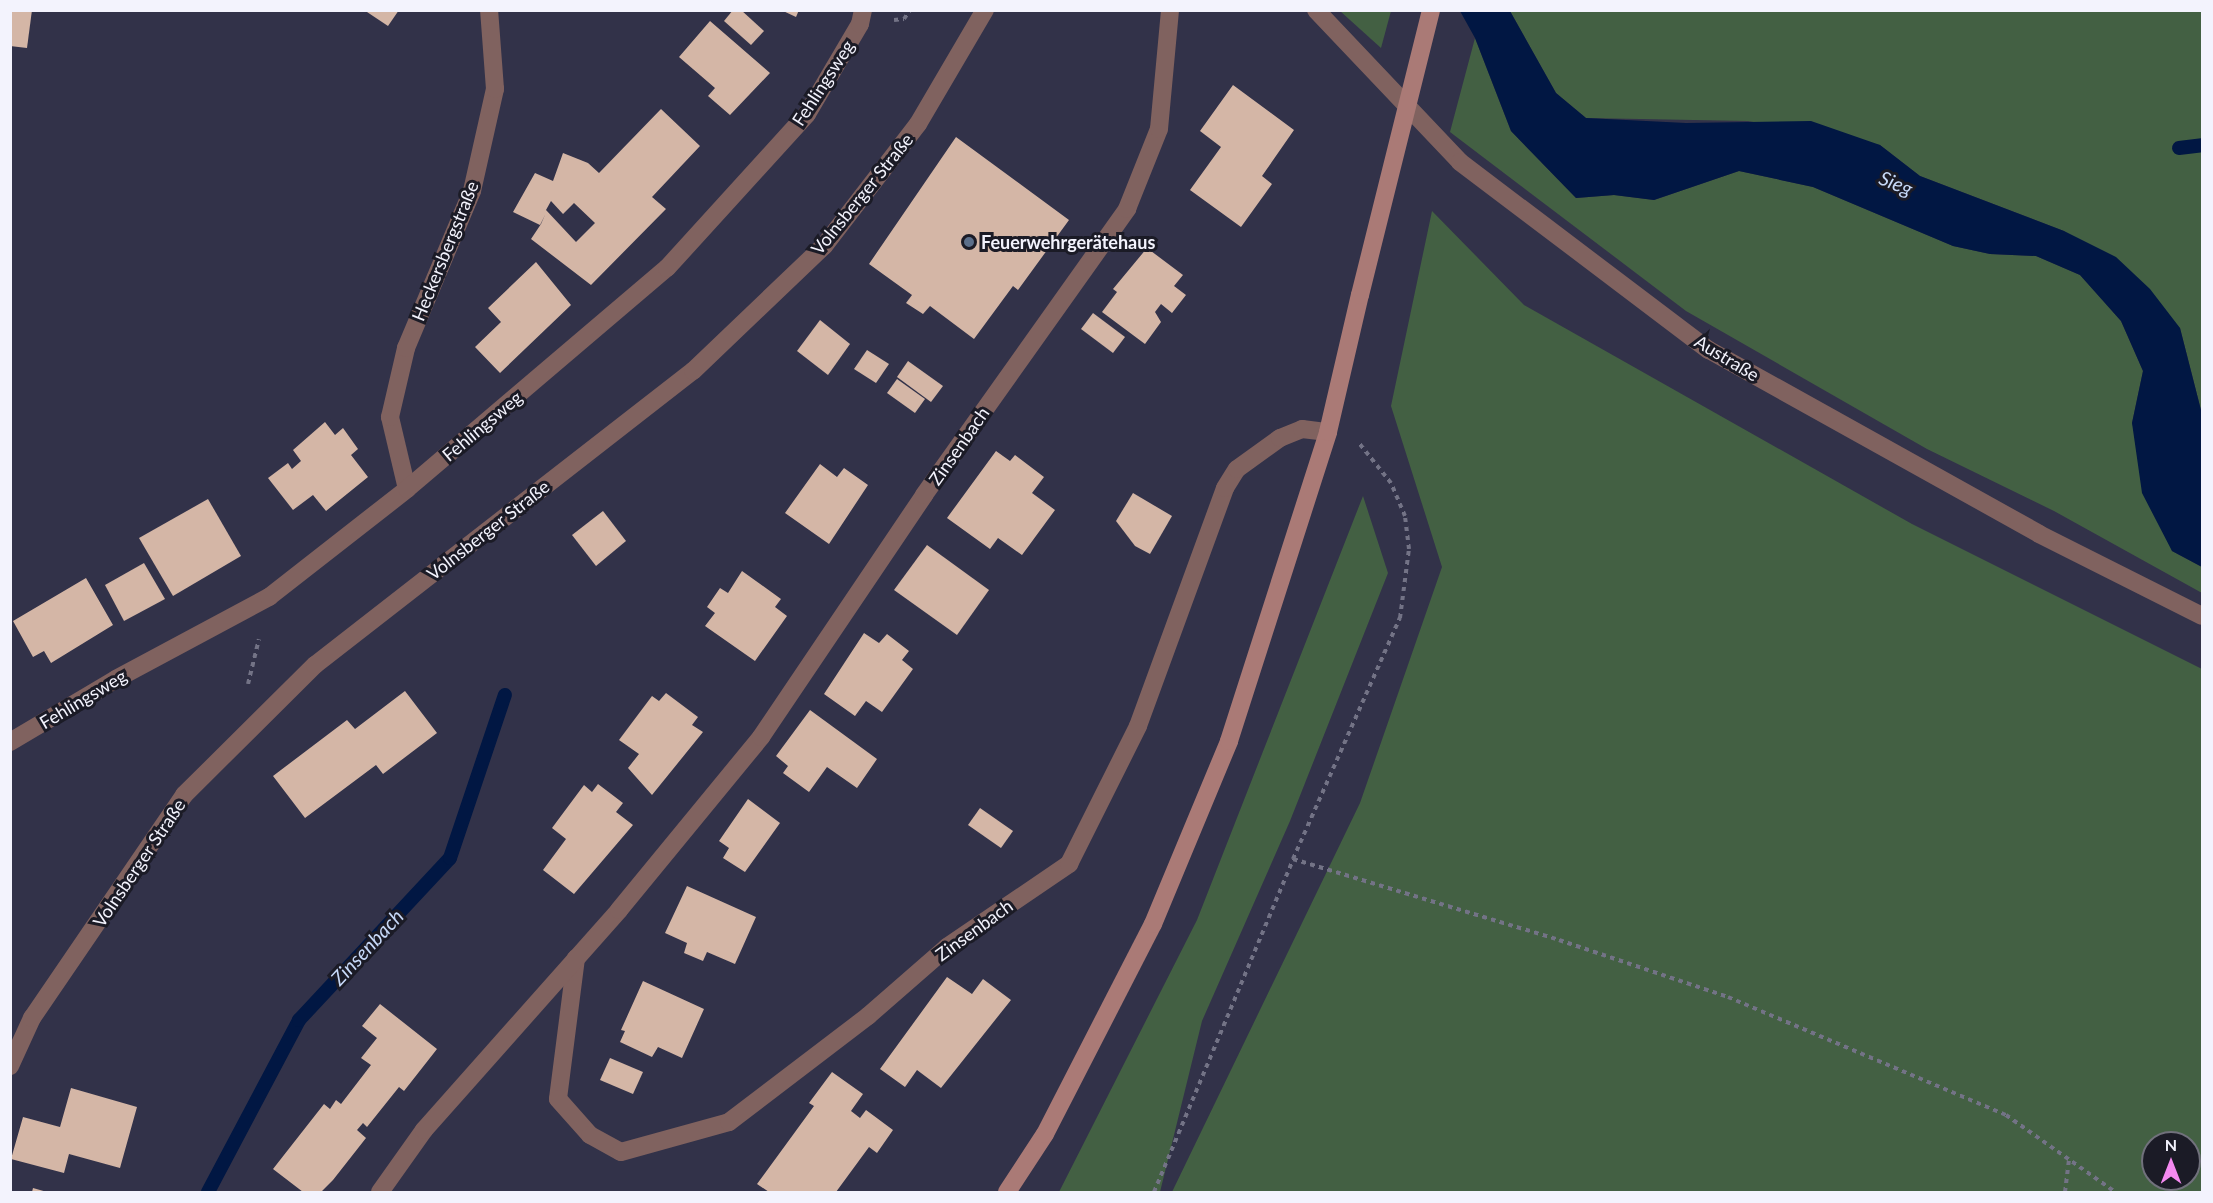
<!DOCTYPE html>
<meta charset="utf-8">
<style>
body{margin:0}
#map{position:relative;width:2213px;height:1203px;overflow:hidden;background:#323249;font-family:Lato,sans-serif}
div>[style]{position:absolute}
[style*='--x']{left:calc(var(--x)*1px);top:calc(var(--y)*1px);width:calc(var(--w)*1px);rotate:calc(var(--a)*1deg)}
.green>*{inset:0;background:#436043}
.water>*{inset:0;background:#011743}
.stream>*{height:14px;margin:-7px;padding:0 7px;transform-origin:7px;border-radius:7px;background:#011743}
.building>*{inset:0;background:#d4b6a6}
.path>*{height:4px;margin-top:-2px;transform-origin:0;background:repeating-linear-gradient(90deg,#737386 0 4.5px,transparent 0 9px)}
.street>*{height:18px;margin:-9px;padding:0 9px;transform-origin:9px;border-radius:9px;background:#80625f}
.secondary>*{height:18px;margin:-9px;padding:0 9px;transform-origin:9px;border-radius:9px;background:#aa7a76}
.secondary-bridge>*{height:18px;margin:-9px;padding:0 9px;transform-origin:9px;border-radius:9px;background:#aa7a76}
.dots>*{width:16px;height:16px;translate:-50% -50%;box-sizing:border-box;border:3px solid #1b1b26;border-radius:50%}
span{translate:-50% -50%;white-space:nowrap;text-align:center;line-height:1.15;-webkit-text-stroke:6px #1b1b26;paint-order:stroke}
.street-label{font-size:18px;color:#f3f3fd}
.poi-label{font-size:18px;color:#f3f3fd;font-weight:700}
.left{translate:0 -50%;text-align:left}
.water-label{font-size:20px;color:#c7d9f8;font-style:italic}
.frame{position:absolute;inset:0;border:12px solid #f3f3fd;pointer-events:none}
.north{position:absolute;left:2141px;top:1131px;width:60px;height:60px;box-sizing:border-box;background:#1b1b26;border:2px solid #71717c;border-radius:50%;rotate:0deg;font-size:16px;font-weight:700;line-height:24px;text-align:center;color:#f3f3fd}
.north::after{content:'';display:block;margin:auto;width:21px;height:27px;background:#f489f0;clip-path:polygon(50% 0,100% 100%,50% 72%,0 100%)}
</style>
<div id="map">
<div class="green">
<div style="clip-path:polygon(1340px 11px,1391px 11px,1381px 48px)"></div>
<div style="clip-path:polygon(1510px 11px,2202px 11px,2202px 414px,2180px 328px,2064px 231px,1920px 176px,1880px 145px,1748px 121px,1586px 118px,1556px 93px)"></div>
<div style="clip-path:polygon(1475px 38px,1511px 131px,1576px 198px,1614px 195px,1654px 200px,1739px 171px,1813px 187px,1953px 246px,1990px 254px,2036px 256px,2080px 275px,2121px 321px,2143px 371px,2132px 423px,2172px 551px,2202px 567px,2202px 593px,2054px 511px,1927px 449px,1686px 311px,1450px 132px)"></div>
<div style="clip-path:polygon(evenodd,1432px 211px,1524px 305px,1912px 524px,2202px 669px,2202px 1192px,1172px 1192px,1360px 803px,1442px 567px,1391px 406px,1432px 211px,2153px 1143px,2189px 1143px,2189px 1179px,2153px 1179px,2153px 1143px)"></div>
<div style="clip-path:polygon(1363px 496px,1388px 573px,1290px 821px,1202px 1021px,1160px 1192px,1059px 1192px,1197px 920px)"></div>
</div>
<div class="water">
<div style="clip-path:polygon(1460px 11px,1510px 11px,1556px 93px,1586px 118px,1686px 123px,1811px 121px,1880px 145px,1920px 176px,2064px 231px,2116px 257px,2150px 289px,2180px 328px,2202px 414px,2202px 567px,2172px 551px,2142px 493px,2132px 423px,2143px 371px,2121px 321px,2080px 275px,2036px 256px,1990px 254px,1953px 246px,1813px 187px,1739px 171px,1654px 200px,1614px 195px,1576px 198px,1511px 131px,1475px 38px)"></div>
</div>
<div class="stream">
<div style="--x:2179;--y:148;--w:23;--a:-7"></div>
<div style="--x:208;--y:1192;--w:195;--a:-62.1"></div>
<div style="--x:299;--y:1020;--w:221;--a:-47"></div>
<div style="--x:450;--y:858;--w:172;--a:-71.4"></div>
</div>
<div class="building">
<div style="clip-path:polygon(10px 10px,32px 10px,27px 48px,10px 46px)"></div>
<div style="clip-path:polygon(364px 10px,399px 10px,388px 26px)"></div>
<div style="clip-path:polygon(733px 10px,741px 10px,764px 31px,751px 45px,724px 21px)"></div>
<div style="clip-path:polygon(781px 10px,799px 10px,796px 17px)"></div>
<div style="clip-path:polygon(710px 21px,770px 73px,730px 115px,708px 96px,715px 88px,679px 57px)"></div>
<div style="clip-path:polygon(1233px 85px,1294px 130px,1262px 176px,1272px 184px,1241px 227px,1190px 190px,1221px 147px,1200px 131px)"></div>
<div style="clip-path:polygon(evenodd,661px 109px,700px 146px,652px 197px,666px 209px,591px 285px,531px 239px,541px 224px,545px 215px,540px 225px,513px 212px,535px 173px,553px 181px,563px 153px,588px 163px,599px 173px,661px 109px,551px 201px,563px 214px,574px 203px,595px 223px,576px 242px,546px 210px,551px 201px)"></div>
<div style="clip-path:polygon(956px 137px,1069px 220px,1018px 290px,1013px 286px,974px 339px,930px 306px,923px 314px,906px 303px,912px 295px,869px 264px)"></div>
<div style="clip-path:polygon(1147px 248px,1183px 275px,1174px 286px,1186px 295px,1172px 313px,1161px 304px,1155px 312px,1161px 322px,1145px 344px,1102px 312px,1117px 292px,1113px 289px)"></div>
<div style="clip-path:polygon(536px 262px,571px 305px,500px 373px,475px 347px,501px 322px,488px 308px)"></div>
<div style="clip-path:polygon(1093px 313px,1125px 337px,1113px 353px,1081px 329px)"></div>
<div style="clip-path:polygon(820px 320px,850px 344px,828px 375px,797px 351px)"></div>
<div style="clip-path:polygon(867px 350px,889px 364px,876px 383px,854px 369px)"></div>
<div style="clip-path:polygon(908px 361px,943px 386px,931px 402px,897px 377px)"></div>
<div style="clip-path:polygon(897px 379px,925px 399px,915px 413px,887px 393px)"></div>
<div style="clip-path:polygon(325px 422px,335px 435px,343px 428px,358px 449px,351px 455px,368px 477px,326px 511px,313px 495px,293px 510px,268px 478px,288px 463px,292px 469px,301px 461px,293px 450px)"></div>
<div style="clip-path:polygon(996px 451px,1010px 461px,1015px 455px,1044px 477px,1032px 493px,1055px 510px,1022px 555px,998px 538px,990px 549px,947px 518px)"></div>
<div style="clip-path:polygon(820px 464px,837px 477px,844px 468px,868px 485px,829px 544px,785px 513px)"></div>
<div style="clip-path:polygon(1133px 493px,1172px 516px,1150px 554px,1135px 546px,1116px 521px)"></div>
<div style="clip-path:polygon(208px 499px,241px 556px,173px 596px,139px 538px)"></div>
<div style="clip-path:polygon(603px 511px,626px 541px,596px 566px,572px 535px)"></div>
<div style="clip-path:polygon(927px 545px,989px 590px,957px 635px,894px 590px)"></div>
<div style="clip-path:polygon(144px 563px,165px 599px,124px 621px,105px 585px)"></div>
<div style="clip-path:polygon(742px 571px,781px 599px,775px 607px,787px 616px,755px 661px,705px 626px,715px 613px,707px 607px,720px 588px,728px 593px)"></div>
<div style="clip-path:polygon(86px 578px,113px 625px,51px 663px,44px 651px,33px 657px,13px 621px)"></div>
<div style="clip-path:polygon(864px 633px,879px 643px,887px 634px,909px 651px,902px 660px,913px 669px,882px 712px,866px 701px,855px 716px,824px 694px)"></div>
<div style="clip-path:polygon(405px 691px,437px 733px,383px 774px,376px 765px,305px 818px,273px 776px,347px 720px,355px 729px)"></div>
<div style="clip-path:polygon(666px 693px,698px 717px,692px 725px,703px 732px,652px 795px,628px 768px,639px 754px,619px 740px,652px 696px,659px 701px)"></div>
<div style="clip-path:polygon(810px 710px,877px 759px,857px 788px,827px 767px,809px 792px,783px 773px,788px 766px,776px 756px)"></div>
<div style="clip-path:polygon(598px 784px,623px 803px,616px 812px,633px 825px,574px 894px,543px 870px,566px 839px,552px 828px,584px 785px,592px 792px)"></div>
<div style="clip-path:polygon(748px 799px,780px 823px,745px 872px,723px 858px,729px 848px,719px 841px)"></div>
<div style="clip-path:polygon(980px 808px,1013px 831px,1001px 848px,968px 825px)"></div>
<div style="clip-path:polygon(687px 886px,756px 917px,735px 964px,707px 952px,703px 961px,684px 953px,687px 943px,665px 933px)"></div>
<div style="clip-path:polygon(947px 977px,972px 994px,983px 979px,1011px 1000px,941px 1088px,917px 1070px,905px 1087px,880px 1069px)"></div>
<div style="clip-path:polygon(643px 981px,704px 1009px,682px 1058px,658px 1047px,652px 1057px,620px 1042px,625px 1031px,621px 1030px)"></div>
<div style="clip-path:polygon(380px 1004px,437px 1049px,404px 1091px,399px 1087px,367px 1127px,363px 1123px,357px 1130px,366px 1138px,333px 1180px,321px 1192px,303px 1192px,273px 1169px,324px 1104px,330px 1109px,336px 1100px,341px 1104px,371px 1065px,361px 1058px,377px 1038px,362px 1026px)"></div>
<div style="clip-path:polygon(610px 1058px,643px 1072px,633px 1094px,600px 1080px)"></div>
<div style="clip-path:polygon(832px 1072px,863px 1094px,851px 1111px,860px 1118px,866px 1110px,893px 1130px,877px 1153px,869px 1147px,836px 1192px,769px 1192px,757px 1184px,814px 1106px,809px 1103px)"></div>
<div style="clip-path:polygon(71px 1088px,137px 1107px,120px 1168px,69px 1154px,64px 1173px,11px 1159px,23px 1117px,60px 1127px)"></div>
<div style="clip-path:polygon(33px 1188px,47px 1192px,32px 1192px)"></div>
</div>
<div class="path">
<div style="--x:894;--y:20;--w:10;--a:-6"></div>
<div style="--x:904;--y:19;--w:11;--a:-56"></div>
<div style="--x:248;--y:684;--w:46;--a:-76.3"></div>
<div style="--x:1293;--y:859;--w:278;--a:16.9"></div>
<div style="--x:1559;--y:940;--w:178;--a:18.6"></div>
<div style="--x:1728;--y:997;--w:302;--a:23"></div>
<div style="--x:2006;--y:1115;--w:133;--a:35.2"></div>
<div style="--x:1154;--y:1192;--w:361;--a:-67.3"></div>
<div style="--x:1293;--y:859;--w:264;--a:-66.1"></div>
<div style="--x:1400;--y:618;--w:70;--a:-82.6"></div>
<div style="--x:1409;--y:549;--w:33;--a:-97"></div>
<div style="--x:1405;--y:516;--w:36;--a:-113"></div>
<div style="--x:1391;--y:483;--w:51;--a:-128.7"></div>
<div style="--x:2065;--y:1192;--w:35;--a:-83"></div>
</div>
<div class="street">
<div style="--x:1316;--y:10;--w:209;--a:46.5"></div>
<div style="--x:1460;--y:162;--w:312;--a:37.1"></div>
<div style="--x:1709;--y:350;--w:378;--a:29.1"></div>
<div style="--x:2039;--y:534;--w:182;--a:26.7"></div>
<div style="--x:407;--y:489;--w:74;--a:-103.3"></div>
<div style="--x:390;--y:417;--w:71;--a:-76.9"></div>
<div style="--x:406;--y:348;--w:170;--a:-67.2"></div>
<div style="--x:472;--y:191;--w:105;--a:-77.3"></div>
<div style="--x:495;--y:89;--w:79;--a:-94.3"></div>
<div style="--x:10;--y:742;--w:123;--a:-30.7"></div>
<div style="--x:116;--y:679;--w:174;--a:-28.2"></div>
<div style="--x:269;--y:597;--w:175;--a:-38"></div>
<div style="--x:407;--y:489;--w:341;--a:-40.4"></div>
<div style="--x:667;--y:268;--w:208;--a:-47.7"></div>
<div style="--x:807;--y:114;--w:104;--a:-59.5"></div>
<div style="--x:860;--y:24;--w:14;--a:-78"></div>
<div style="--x:576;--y:958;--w:142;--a:97.3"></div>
<div style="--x:558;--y:1099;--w:48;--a:48.4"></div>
<div style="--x:590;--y:1135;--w:35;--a:29"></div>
<div style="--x:621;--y:1152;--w:112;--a:-15.5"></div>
<div style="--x:729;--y:1122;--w:175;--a:-37.3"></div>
<div style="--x:868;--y:1016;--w:105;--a:-41.1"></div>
<div style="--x:947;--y:947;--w:148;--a:-34.2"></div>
<div style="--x:1069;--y:864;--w:154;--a:-63.4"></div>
<div style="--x:1138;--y:726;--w:253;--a:-69.9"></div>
<div style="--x:1225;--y:488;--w:22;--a:-58"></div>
<div style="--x:1237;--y:469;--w:53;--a:-35.8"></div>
<div style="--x:1280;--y:438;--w:24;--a:-22"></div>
<div style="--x:1302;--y:429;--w:26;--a:7"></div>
<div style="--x:10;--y:1066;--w:53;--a:-65.4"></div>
<div style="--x:32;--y:1018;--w:270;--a:-55.7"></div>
<div style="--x:184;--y:795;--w:185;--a:-44.8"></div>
<div style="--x:315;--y:665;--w:479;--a:-37.9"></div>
<div style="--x:693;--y:371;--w:181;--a:-43.7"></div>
<div style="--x:824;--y:246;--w:154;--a:-52.4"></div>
<div style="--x:918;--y:124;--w:132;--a:-59.6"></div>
<div style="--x:380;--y:1192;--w:76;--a:-54.6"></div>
<div style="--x:424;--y:1130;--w:294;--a:-48.4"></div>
<div style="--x:619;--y:910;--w:224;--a:-50.6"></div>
<div style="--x:761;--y:737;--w:292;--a:-56"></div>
<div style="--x:924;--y:495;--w:351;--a:-54.6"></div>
<div style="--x:1127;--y:209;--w:86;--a:-68.2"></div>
<div style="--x:1159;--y:129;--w:120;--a:-84.7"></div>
</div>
<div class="secondary">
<div style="--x:1007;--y:1192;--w:69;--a:-56.8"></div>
<div style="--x:1045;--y:1134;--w:236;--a:-62.8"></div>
<div style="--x:1153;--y:924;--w:198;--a:-67.4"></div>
<div style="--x:1229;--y:741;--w:324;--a:-72.2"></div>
<div style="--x:1328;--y:432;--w:141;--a:-76.9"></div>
</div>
<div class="secondary-bridge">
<div style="--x:1360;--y:295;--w:294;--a:-76"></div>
</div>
<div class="dots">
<div style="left:969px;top:242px;background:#5c6f8a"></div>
</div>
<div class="street-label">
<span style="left:823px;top:83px;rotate:-57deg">Fehlingsweg</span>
<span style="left:862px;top:194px;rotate:-51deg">Volnsberger Straße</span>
<span style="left:445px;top:251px;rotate:-68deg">Heckersbergstraße</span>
<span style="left:1727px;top:358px;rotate:31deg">Austraße</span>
<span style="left:482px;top:426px;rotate:-40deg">Fehlingsweg</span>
<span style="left:959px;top:446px;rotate:-55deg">Zinsenbach</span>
<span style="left:488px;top:530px;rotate:-38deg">Volnsberger Straße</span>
<span style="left:83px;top:699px;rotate:-31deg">Fehlingsweg</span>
<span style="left:139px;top:863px;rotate:-56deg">Volnsberger Straße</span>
<span style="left:974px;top:930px;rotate:-36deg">Zinsenbach</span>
</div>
<div class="poi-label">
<span class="left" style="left:981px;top:242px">Feuerwehrgerätehaus</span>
</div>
<div class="water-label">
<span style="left:1896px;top:183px;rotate:22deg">Sieg</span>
<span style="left:367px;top:947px;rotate:-47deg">Zinsenbach</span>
</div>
<div class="frame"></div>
<div class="north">N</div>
</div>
